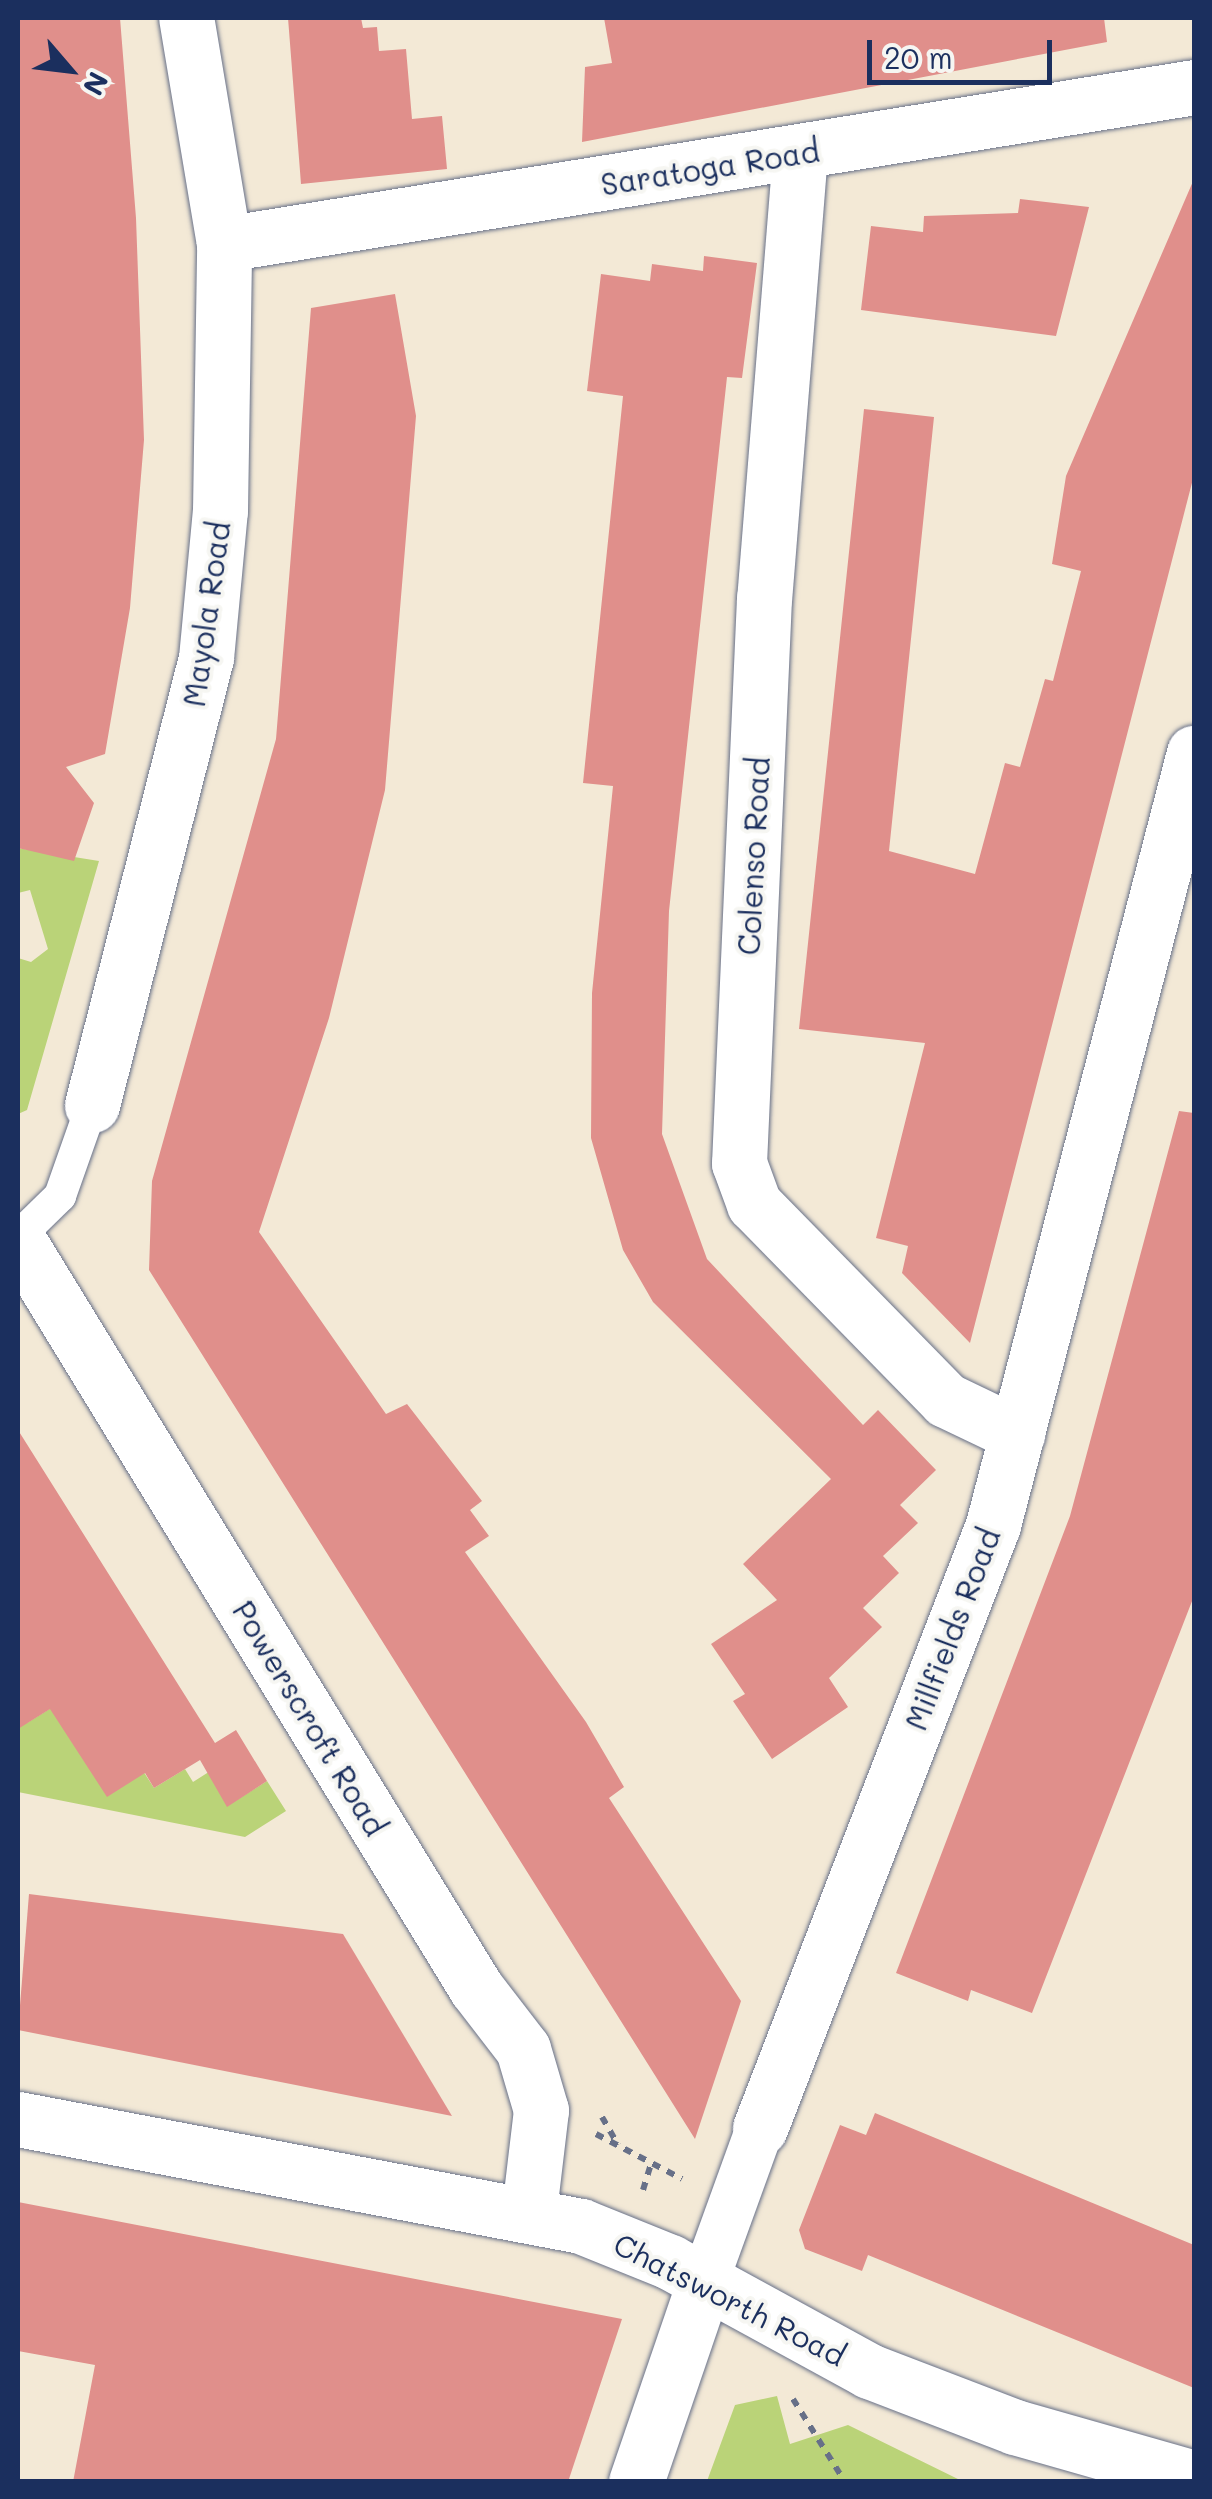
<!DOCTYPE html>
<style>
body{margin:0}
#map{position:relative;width:1212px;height:2499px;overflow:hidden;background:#f3e9d6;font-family:Mali,sans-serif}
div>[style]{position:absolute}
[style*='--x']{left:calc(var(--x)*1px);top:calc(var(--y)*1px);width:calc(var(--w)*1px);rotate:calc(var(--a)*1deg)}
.green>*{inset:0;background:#bad378}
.building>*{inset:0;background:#e08f8b}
.path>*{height:6px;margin-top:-3px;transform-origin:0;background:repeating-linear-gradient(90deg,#677088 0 8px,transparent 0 16px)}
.roads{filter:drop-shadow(0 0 2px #677088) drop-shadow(0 0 2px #677088)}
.service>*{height:32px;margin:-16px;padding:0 16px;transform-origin:16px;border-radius:16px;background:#fff}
.pedestrian>*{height:48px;margin:-24px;padding:0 24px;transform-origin:24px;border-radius:24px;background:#fff}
.minor>*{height:55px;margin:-27.5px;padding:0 27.5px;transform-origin:27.5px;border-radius:27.5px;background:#fff}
.tertiary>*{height:55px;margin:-27.5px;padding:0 27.5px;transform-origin:27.5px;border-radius:27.5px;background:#fff}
span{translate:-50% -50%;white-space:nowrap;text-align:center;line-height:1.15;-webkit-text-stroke:8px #f6f6f2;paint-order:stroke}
.street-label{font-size:30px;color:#1b2f5e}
.frame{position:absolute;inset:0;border:20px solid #1b2f5e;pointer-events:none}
.north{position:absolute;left:20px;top:20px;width:100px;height:100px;-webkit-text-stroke:8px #f6f6f2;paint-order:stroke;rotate:118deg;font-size:28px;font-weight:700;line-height:40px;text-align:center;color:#1b2f5e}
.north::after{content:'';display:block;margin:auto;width:35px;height:45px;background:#1b2f5e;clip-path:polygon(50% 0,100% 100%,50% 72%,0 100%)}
.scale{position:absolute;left:867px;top:40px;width:185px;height:45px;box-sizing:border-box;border:5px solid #1b2f5e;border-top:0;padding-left:12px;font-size:30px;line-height:35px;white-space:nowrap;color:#1b2f5e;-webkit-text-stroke:8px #f6f6f2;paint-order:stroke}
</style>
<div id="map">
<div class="green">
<div style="clip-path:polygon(18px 848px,99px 861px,27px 1110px,18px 1114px,18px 958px,31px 962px,48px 949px,30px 890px,18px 893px)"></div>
<div style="clip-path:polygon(88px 1685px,154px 1788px,185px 1769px,193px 1782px,215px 1768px,235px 1801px,267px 1781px,286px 1811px,245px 1837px,18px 1792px,18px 1708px,27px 1723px)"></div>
<div style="clip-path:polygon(777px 2396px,790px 2444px,848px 2425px,962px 2481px,707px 2481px,735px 2405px)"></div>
</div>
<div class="building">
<div style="clip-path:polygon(18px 18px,120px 18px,136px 218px,144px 440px,130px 608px,105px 754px,66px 767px,94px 803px,74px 861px,18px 848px)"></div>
<div style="clip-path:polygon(288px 18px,361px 18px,363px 28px,377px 27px,379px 51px,406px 49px,412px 119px,442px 116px,447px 169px,301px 184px)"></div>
<div style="clip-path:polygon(604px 18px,1104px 18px,1107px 42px,582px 142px,585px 67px,612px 63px)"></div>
<div style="clip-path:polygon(1194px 179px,1194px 475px,970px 1343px,902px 1273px,908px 1246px,876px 1238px,925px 1043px,799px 1029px,864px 409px,934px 417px,889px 851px,975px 874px,1005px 763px,1020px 767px,1045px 679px,1053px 681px,1081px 571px,1052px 564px,1066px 476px)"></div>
<div style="clip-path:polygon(1020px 199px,1089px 207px,1056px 336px,861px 310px,871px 226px,923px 232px,924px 216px,1018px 213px)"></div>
<div style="clip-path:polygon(704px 256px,757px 263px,742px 378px,727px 377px,669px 911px,662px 1134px,707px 1259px,863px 1425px,878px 1410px,936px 1470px,900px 1505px,918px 1523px,883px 1556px,899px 1573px,863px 1608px,882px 1627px,829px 1678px,848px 1707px,772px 1759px,733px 1701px,745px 1694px,711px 1644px,777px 1600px,743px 1564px,831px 1479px,653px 1302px,623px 1250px,591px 1138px,592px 993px,613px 786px,583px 783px,623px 396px,587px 391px,601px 274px,650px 281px,652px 264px,703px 271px)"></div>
<div style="clip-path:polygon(395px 294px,416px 416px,385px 790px,329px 1018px,259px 1232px,386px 1414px,407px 1404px,482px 1501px,470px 1510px,489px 1536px,465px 1552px,586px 1722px,624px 1787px,609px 1798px,741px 2001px,695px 2139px,149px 1270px,152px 1181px,276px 739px,311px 308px)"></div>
<div style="clip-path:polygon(1179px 1111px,1194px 1113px,1194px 1596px,1032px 2013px,971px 1990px,968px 2001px,896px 1973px,1070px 1516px)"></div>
<div style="clip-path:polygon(18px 1430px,215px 1743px,236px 1730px,267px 1781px,227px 1807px,200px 1760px,154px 1788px,145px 1773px,107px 1797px,50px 1709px,18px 1729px)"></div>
<div style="clip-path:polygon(29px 1894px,343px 1934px,452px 2116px,18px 2030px)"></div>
<div style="clip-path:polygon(875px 2113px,1194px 2245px,1194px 2388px,868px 2255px,862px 2271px,805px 2249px,799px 2230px,840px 2125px,866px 2135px)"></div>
<div style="clip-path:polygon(18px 2202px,622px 2319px,568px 2482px,73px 2482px,95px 2365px,18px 2351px)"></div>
</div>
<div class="path">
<div style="--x:602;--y:2117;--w:32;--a:60"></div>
<div style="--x:596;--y:2134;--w:97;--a:27.6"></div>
<div style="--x:643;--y:2190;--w:28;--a:-73"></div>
<div style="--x:793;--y:2399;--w:98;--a:57.9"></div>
</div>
<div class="roads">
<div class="service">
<div style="--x:18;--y:1237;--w:59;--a:-44.3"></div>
<div style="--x:60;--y:1196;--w:96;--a:-70.6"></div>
</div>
<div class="pedestrian">
<div style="--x:705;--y:2280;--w:162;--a:-70.1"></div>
</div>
<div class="minor">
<div style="--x:800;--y:153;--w:446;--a:94.6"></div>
<div style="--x:764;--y:598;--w:566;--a:92.53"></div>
<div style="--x:739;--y:1163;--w:44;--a:69.9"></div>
<div style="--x:754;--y:1204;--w:274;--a:45.6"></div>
<div style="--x:946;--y:1400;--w:79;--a:25.6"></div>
<div style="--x:224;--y:244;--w:983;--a:-9.19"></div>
<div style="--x:92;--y:1105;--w:461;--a:-75.7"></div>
<div style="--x:206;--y:658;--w:148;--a:-84.6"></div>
<div style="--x:220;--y:511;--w:267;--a:-89.1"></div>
<div style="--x:224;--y:244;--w:229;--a:-99.5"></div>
<div style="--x:760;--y:2128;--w:646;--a:-68.87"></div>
<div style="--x:993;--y:1525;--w:798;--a:-75.41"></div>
<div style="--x:636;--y:2482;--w:213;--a:-71.1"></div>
</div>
<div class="tertiary">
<div style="--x:18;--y:1240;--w:877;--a:58.52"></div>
<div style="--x:476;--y:1988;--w:77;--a:52.4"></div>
<div style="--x:523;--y:2049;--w:64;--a:73.6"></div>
<div style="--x:541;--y:2110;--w:102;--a:96.8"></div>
<div style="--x:18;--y:2119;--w:573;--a:10.76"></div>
<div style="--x:581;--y:2226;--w:96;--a:22"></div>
<div style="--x:670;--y:2262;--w:227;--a:28.7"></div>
<div style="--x:869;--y:2371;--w:156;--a:21"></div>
<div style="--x:1015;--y:2427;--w:186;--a:15.9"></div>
</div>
</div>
<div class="street-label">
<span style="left:710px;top:167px;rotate:-9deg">Saratoga Road</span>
<span style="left:206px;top:614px;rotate:-82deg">Mayola Road</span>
<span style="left:753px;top:856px;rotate:-87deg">Colenso Road</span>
<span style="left:952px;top:1629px;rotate:-69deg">Millfields Road</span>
<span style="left:310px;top:1718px;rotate:59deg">Powerscroft Road</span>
<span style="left:730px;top:2299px;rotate:27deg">Chatsworth Road</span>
</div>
<div class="frame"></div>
<div class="north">N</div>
<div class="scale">20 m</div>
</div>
